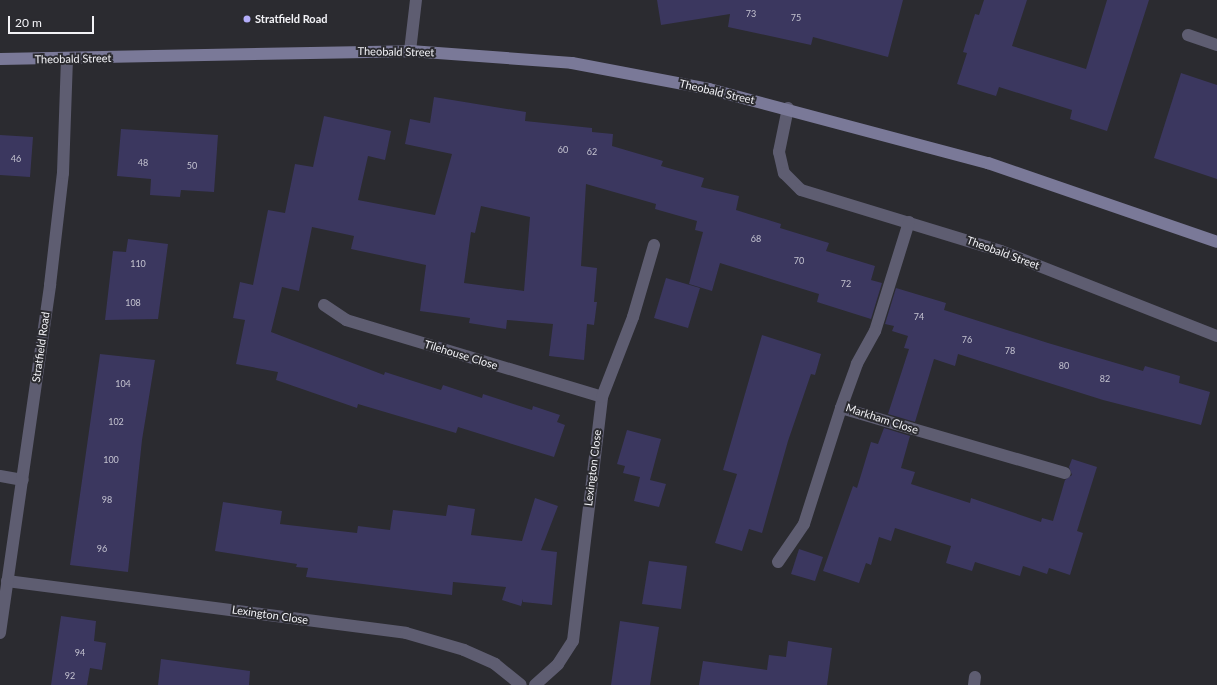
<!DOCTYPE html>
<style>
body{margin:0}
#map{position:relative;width:1217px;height:685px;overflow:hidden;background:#2b2b30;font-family:Lato,sans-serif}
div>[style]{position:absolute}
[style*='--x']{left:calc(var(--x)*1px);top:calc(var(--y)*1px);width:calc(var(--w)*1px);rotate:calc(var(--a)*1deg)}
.building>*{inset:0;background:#3b375f}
.street>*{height:12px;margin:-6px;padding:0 6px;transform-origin:6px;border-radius:6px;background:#5e5d71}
.secondary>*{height:12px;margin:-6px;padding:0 6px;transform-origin:6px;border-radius:6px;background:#7a7998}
.dots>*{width:11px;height:11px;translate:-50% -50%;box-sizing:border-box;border:2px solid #2b2b30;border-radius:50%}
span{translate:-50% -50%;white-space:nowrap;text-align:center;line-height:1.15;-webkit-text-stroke:4px #2b2b30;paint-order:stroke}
.number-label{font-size:9px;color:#c4c3d0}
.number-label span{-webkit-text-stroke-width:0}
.poi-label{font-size:11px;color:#f2f2f6;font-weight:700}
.left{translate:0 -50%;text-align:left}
.street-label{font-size:11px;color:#f2f2f6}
.scale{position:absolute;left:8px;top:16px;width:86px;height:18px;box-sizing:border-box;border:2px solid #f2f2f6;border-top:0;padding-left:5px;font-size:12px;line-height:14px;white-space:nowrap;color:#f2f2f6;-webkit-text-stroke:3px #2b2b30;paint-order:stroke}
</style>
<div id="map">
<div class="building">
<div style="clip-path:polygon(657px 0,903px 0,888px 57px,813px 37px,811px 45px,728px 27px,730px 14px,661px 25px)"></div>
<div style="clip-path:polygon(984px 0,1027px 0,1012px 46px,1086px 69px,1107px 0,1149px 0,1107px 131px,1070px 119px,1072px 110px,999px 87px,996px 96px,957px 84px,967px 53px,963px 52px,975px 14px,979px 15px)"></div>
<div style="clip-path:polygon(1181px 73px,1217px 85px,1217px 179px,1154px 158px)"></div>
<div style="clip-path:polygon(evenodd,434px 97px,526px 112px,525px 121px,592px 128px,592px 132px,613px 134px,612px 146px,663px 161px,661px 166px,704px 178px,701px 187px,739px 196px,736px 210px,781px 224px,780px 228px,829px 243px,826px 251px,875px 266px,871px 280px,882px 283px,871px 319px,817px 302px,819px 294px,720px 263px,712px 291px,689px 284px,703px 232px,695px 230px,697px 221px,655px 209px,656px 204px,586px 184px,581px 266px,597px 268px,594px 302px,597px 302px,594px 325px,587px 324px,584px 360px,549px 356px,553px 324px,507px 320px,506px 329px,469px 323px,470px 318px,420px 311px,426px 265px,351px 249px,354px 236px,312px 227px,299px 291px,282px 287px,271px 332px,384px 375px,385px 372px,441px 390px,443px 385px,482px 398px,483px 394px,532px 410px,533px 406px,560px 415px,557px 422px,565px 425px,554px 457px,458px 427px,456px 433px,358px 404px,357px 408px,276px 380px,278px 372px,236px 364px,245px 320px,233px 318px,240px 282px,253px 285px,268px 210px,285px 213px,295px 164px,313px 167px,324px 116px,391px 131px,385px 160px,368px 156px,358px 200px,435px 215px,452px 154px,405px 144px,410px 119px,430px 123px,434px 97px,481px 206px,530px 217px,524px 291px,464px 283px,471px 232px,475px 233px,481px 206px)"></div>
<div style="clip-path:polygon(121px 129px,218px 135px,214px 192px,181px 190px,180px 197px,150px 195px,151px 179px,117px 176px)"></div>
<div style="clip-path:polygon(0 135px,33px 137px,30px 177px,0 175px)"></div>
<div style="clip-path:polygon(128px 239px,168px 244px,158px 319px,105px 320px,113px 251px,126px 252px)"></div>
<div style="clip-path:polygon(666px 278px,700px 288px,688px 328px,654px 318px)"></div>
<div style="clip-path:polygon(896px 288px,946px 303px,944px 310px,1048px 343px,1143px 371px,1145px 366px,1180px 376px,1179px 383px,1210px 392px,1201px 425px,1103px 400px,958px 354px,955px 366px,934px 359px,915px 422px,888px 414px,909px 349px,904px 348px,908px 336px,892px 331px,894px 326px,885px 324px)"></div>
<div style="clip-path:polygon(762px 335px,821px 354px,815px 375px,811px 374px,788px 441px,762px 533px,749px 529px,742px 551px,715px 543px,737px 474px,723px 470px)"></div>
<div style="clip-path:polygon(100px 354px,155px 360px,142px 440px,128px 572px,70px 565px)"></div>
<div style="clip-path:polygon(884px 428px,910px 436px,901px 468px,915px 472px,911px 484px,970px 503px,971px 498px,1041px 522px,1042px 518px,1053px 521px,1065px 480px,1072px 475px,1069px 467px,1072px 459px,1097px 467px,1077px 531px,1083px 533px,1070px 575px,1049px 568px,1047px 574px,1023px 566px,1020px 576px,975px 562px,972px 571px,946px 563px,951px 546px,895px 528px,891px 541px,879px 537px,871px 565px,866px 563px,859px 583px,823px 571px,853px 486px,857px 488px,871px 442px,878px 444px)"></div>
<div style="clip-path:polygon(627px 430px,661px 439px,650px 480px,666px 484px,659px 507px,634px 501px,640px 477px,623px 473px,625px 466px,617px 464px)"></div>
<div style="clip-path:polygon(535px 498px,558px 506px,541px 550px,557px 552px,552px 605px,523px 602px,523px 599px,521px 606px,502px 600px,506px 587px,453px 582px,452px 595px,306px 577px,308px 568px,296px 567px,297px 564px,215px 551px,223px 502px,282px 511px,280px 524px,357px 533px,358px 526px,390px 530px,393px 510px,446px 516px,448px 505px,475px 509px,471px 535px,522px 541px)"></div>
<div style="clip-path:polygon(799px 549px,823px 557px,815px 581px,791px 574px)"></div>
<div style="clip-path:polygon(649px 561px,687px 566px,681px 609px,642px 604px)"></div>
<div style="clip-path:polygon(61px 616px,96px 621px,94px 641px,106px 643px,102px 670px,90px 668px,87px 685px,51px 685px)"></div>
<div style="clip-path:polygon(620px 621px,659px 627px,650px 685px,611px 685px)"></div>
<div style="clip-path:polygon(788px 641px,832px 648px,827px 685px,699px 685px,703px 661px,767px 670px,769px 655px,786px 657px)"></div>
<div style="clip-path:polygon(161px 659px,250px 671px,249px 685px,158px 685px)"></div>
</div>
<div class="street">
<div style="--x:1188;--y:35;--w:31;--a:19"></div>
<div style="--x:410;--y:51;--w:51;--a:-83.3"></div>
<div style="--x:788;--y:108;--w:45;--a:101.6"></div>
<div style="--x:779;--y:152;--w:22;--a:77"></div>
<div style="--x:784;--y:173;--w:24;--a:45"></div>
<div style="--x:801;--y:190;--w:209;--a:17"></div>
<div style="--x:1001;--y:251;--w:232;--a:21.5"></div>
<div style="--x:909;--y:222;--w:114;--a:107.3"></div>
<div style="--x:875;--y:331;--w:38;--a:119"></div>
<div style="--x:857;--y:364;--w:47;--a:110"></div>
<div style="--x:841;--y:408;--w:233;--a:16.2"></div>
<div style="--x:324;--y:305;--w:27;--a:34"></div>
<div style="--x:346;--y:320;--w:267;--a:16.7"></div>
<div style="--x:0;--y:476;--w:23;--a:10"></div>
<div style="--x:778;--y:562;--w:46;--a:-55.6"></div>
<div style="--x:804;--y:524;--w:122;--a:-72.3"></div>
<div style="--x:7;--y:581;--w:402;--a:7.4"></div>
<div style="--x:406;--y:633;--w:60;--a:16.3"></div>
<div style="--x:464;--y:650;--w:34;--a:24"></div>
<div style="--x:495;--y:664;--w:33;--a:39"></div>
<div style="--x:0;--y:633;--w:352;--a:-81.8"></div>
<div style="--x:50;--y:285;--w:113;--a:-83.4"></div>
<div style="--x:63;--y:173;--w:113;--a:-88"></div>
<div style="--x:535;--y:685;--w:31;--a:-42"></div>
<div style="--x:558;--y:664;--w:27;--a:-57"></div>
<div style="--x:573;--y:641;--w:246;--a:-83.2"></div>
<div style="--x:602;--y:397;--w:86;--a:-68.8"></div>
<div style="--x:633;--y:317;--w:75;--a:-73.7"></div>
<div style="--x:974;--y:685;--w:8;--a:-83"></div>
</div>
<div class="secondary">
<div style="--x:0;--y:59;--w:410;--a:-1.1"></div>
<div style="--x:410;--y:51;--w:162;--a:4.2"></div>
<div style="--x:572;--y:63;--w:139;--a:10.7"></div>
<div style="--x:709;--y:89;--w:289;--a:14.9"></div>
<div style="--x:988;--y:163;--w:242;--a:19"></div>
</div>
<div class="dots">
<div style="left:247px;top:19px;background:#b3adf9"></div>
</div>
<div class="number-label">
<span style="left:751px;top:14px">73</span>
<span style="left:796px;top:18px">75</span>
<span style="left:563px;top:150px">60</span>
<span style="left:592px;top:152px">62</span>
<span style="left:16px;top:159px">46</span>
<span style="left:143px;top:163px">48</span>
<span style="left:192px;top:166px">50</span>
<span style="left:756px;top:239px">68</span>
<span style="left:799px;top:261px">70</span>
<span style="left:138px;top:264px">110</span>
<span style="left:846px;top:284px">72</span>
<span style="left:133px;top:303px">108</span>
<span style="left:919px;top:317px">74</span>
<span style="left:967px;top:340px">76</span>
<span style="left:1010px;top:351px">78</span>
<span style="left:1064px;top:366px">80</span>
<span style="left:1105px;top:379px">82</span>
<span style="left:123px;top:384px">104</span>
<span style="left:116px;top:422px">102</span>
<span style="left:111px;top:460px">100</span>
<span style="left:107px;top:500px">98</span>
<span style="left:102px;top:549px">96</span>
<span style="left:80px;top:653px">94</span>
<span style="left:70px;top:676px">92</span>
</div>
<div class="poi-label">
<span class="left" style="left:255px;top:19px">Stratfield Road</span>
</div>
<div class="street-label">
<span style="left:396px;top:52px;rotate:1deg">Theobald Street</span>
<span style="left:73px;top:59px;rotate:-1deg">Theobald Street</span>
<span style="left:717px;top:92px;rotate:13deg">Theobald Street</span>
<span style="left:1003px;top:253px;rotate:20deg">Theobald Street</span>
<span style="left:41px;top:347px;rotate:-82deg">Stratfield Road</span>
<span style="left:461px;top:355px;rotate:17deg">Tilehouse Close</span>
<span style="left:882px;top:419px;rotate:18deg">Markham Close</span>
<span style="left:593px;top:468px;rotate:-83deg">Lexington Close</span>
<span style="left:270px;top:615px;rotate:8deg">Lexington Close</span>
</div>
<div class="scale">20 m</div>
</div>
